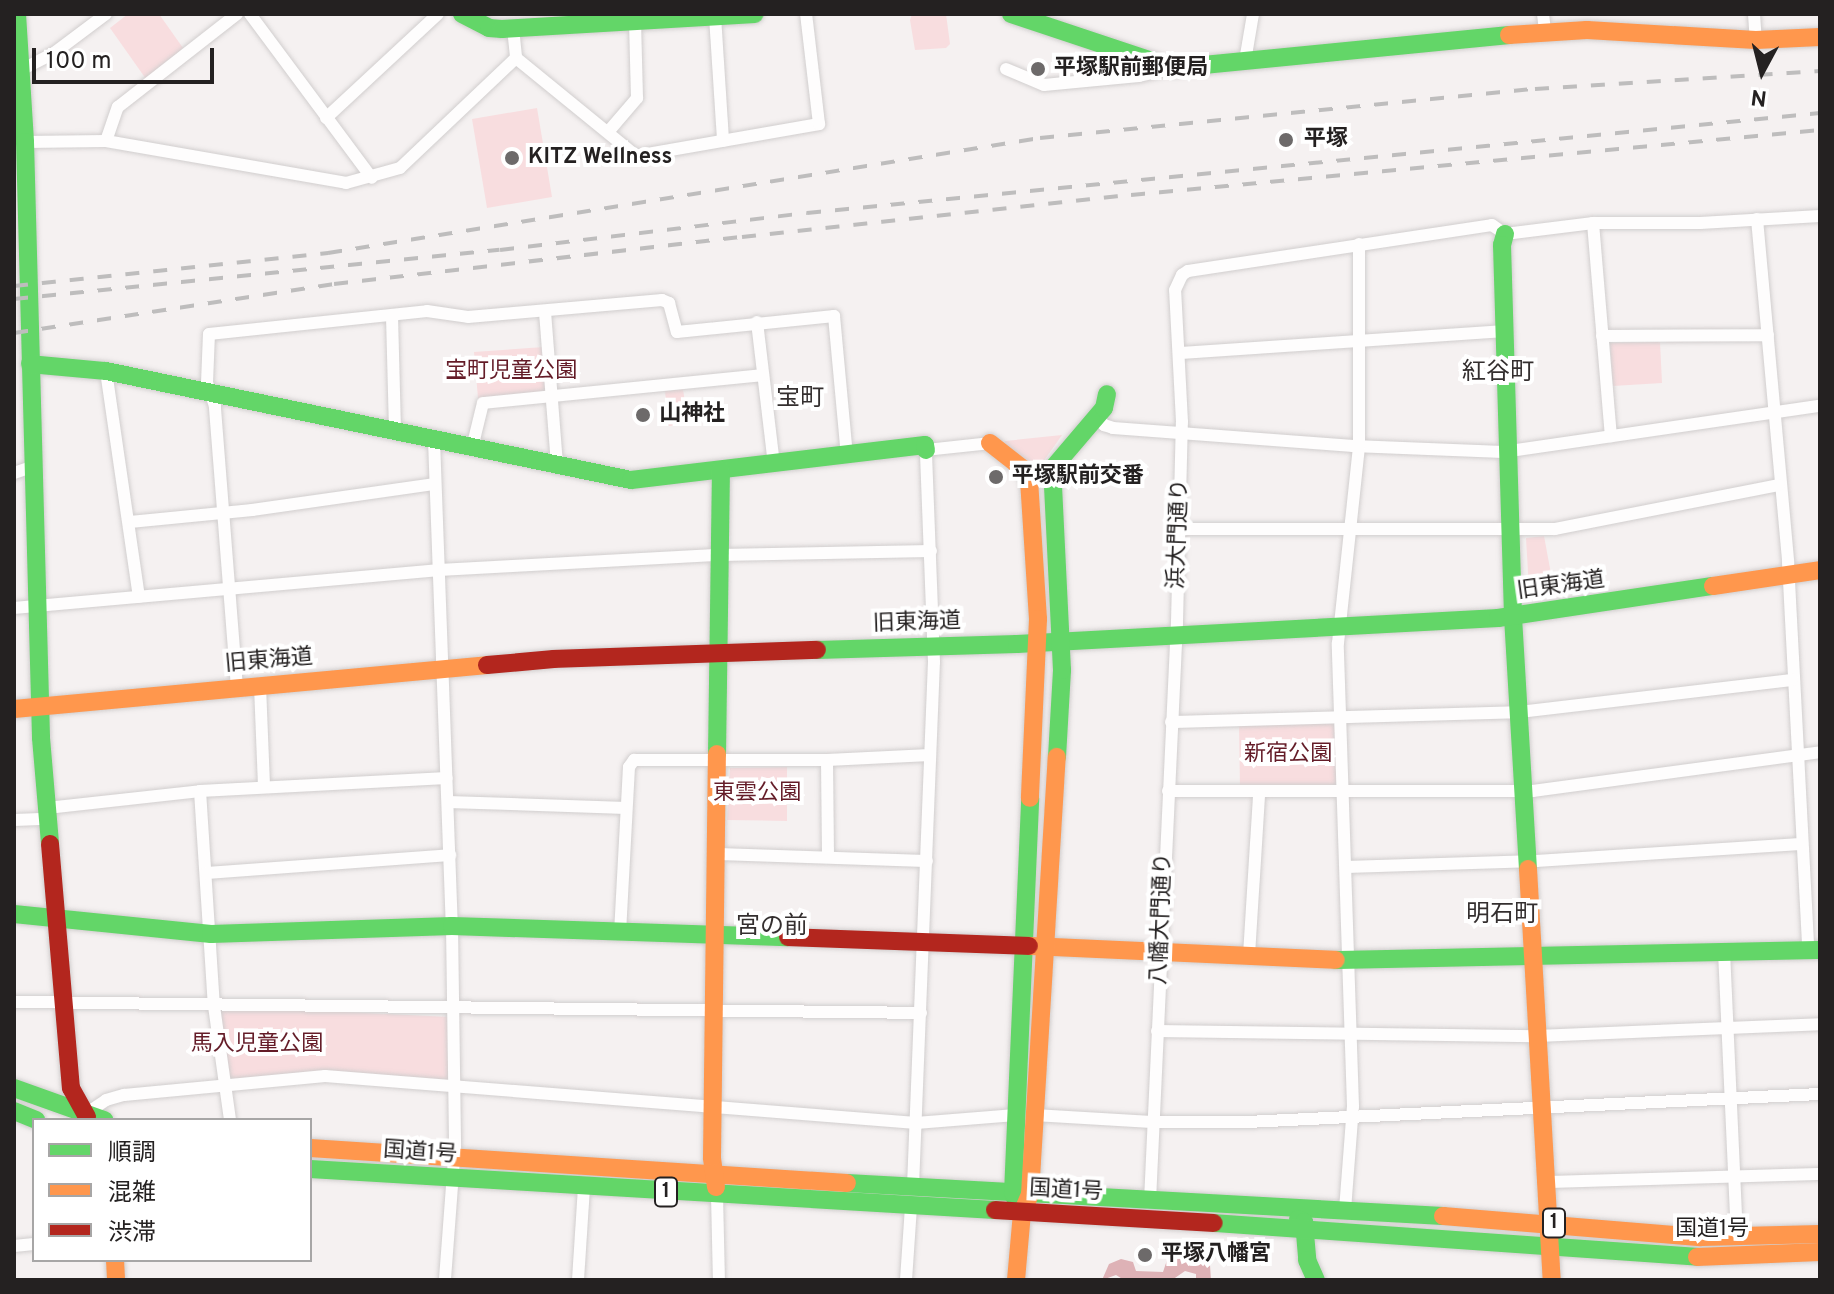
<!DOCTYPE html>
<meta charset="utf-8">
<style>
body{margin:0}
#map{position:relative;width:1834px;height:1294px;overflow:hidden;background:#f5f1f1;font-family:Overpass,"Noto Sans JP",sans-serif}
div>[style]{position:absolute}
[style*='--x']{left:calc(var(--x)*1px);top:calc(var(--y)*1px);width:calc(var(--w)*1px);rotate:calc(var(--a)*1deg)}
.green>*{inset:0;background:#f8dddf}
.water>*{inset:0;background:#deb2b6}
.roads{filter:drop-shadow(0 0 2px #d1cece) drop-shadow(0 0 2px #d1cece)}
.street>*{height:12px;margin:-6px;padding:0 6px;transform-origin:6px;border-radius:6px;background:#fefdfd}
.fast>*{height:18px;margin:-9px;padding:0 9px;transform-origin:9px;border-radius:9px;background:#63d668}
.slow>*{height:18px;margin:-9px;padding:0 9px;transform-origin:9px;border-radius:9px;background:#ff974d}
.jam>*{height:18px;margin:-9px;padding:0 9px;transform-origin:9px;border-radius:9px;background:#b3261e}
.rail>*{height:4px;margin-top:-2px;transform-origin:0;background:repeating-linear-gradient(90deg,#bebdbd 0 14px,transparent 0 28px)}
.dots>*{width:22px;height:22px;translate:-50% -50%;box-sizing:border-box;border:4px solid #fff;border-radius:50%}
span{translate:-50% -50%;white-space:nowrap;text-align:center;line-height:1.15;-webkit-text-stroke:8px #fff;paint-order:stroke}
.shield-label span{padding:2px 6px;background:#fff;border:2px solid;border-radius:6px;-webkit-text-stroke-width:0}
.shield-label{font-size:20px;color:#242121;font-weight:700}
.poi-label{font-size:22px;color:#242121;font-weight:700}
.left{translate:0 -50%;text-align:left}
.park-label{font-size:22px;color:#641c28}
.street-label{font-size:22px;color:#242121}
.neighbourhood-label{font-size:24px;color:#342f2f}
.frame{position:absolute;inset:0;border:16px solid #242121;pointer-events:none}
.legend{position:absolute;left:32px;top:1118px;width:280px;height:144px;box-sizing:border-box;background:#fff;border:2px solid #a7a6a6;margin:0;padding:10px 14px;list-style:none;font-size:24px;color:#242121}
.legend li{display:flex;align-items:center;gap:16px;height:40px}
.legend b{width:40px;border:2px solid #a7a6a6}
.north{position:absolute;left:1722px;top:32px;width:80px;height:80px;-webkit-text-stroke:6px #fff;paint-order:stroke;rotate:187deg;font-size:22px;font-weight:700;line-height:32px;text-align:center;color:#242121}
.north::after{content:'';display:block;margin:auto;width:28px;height:36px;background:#242121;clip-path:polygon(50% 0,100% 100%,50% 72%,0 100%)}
.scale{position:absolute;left:32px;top:48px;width:182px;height:36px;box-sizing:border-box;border:4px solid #242121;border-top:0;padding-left:10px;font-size:24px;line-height:28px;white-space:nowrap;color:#242121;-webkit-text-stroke:6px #fff;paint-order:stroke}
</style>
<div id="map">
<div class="green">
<div style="clip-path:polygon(128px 14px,159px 14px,183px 48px,146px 79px,110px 28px)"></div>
<div style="clip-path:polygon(912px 14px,946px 14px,950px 44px,946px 48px,915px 50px,910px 20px)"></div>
<div style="clip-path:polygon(537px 108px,552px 197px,487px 208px,472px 119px)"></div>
<div style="clip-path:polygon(1660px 342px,1662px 383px,1613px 386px,1610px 343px)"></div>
<div style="clip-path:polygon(544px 347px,547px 393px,478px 398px,474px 352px)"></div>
<div style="clip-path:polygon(683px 389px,688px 424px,669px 426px,665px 391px)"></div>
<div style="clip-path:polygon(1062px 435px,1036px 472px,1004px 443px,1005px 441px)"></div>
<div style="clip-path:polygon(1544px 536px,1554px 590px,1538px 593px,1529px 589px,1526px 538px)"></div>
<div style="clip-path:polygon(1334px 723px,1337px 726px,1337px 785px,1240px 787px,1239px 726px)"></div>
<div style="clip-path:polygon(787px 767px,787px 821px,727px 820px,730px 768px)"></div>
<div style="clip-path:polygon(214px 1006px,451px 1017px,450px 1083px,325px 1076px,225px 1087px)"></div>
</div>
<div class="water">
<div style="clip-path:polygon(1190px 1258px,1210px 1265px,1211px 1280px,1196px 1280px,1196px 1274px,1185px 1271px,1172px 1280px,1124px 1280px,1116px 1275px,1102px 1280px,1109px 1264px,1121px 1259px,1133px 1262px,1136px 1271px,1163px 1272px,1167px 1260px)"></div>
</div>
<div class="roads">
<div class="street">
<div style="--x:250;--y:14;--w:204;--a:53.4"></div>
<div style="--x:1543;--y:14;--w:17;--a:83"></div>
<div style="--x:1754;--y:14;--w:26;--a:86"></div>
<div style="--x:715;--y:16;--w:125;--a:86.3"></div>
<div style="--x:513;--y:28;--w:30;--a:84"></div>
<div style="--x:516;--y:58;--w:155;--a:39.2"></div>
<div style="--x:636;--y:156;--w:186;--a:-9.9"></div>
<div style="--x:819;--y:124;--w:111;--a:-96.7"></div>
<div style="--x:1245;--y:61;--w:48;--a:-80.3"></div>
<div style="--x:1006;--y:69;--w:41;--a:22.8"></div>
<div style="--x:1044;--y:85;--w:95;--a:-5.4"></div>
<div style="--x:1139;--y:76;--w:32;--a:-13"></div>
<div style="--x:17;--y:72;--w:42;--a:-27.2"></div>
<div style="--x:54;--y:53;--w:65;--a:-36.9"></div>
<div style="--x:326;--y:118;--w:153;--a:-42.9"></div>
<div style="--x:608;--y:132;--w:45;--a:-49.5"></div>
<div style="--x:637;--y:98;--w:77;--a:-91.5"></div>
<div style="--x:106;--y:141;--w:36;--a:-71"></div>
<div style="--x:118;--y:107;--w:151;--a:-38"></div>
<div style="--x:25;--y:142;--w:81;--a:-0.7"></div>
<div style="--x:106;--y:141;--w:244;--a:9.9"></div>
<div style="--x:346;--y:183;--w:56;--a:-15.5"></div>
<div style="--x:400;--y:168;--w:160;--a:-43.5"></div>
<div style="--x:1757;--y:219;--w:344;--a:84.8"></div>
<div style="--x:1788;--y:562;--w:389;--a:87"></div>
<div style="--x:1593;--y:223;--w:214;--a:85.2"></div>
<div style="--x:545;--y:312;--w:153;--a:85.5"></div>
<div style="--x:392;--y:316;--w:116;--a:88.5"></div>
<div style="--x:757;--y:322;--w:143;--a:83.2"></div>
<div style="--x:1602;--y:336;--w:166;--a:-0.3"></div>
<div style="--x:1181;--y:353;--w:325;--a:-3.9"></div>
<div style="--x:106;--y:371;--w:228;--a:81.7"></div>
<div style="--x:1097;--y:417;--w:11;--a:49"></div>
<div style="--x:1104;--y:425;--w:9;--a:18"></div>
<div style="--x:1113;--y:428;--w:241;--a:4.3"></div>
<div style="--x:1353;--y:446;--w:150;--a:2.3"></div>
<div style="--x:1503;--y:452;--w:320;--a:-8.3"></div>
<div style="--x:434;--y:440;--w:486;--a:87.9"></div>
<div style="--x:452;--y:926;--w:220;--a:89.2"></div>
<div style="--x:455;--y:1146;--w:134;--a:94.3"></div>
<div style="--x:472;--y:448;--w:46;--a:-76.3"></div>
<div style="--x:483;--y:403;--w:281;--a:-5.7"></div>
<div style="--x:14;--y:473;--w:18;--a:-19"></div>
<div style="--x:130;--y:522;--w:123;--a:-5.6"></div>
<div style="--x:252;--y:510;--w:185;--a:-8.1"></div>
<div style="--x:1180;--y:529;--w:375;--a:0"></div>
<div style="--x:1555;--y:529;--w:228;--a:-11.1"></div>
<div style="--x:14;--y:608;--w:427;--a:-5.1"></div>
<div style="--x:439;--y:570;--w:281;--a:-3.1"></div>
<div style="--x:720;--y:555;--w:211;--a:-1.1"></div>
<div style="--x:260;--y:686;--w:101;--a:87.7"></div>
<div style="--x:237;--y:688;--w:283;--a:-94.5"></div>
<div style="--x:215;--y:406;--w:24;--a:-109"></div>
<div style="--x:207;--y:383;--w:49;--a:-87.7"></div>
<div style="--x:209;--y:334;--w:219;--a:-6"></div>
<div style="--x:427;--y:311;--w:41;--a:8.3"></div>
<div style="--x:468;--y:317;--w:195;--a:-5"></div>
<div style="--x:662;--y:300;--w:8;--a:23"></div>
<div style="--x:669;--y:303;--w:30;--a:75"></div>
<div style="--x:677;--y:332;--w:158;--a:-5.8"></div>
<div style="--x:834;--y:316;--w:140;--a:84.7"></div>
<div style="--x:1171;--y:722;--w:348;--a:-1.6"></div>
<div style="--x:1519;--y:712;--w:275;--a:-6.7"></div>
<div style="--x:827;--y:760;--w:96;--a:89.4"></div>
<div style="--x:200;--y:791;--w:215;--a:86.3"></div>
<div style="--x:214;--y:1006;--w:115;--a:82"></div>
<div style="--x:1168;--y:791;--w:365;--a:0"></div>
<div style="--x:1533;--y:791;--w:290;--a:-7.7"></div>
<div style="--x:448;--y:802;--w:178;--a:1.9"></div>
<div style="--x:47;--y:808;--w:154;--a:-6.3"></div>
<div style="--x:200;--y:791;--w:247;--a:-3"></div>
<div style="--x:14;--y:820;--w:33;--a:-2"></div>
<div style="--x:717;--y:854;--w:210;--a:1.9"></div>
<div style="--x:1346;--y:867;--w:190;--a:-1.8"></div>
<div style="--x:1536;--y:861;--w:265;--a:-3.7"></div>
<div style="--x:206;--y:873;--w:245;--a:-4.2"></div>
<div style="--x:620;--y:933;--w:166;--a:-86.9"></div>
<div style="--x:629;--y:767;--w:9;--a:-54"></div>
<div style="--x:634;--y:760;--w:193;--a:0"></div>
<div style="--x:827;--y:760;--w:103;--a:-2.8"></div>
<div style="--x:1724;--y:951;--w:285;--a:87.4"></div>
<div style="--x:1249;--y:955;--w:161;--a:-86.4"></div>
<div style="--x:14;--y:1002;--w:907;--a:0.69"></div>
<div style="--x:1157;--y:1031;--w:380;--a:0.8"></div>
<div style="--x:1537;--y:1036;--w:283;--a:-2.4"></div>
<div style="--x:87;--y:1113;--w:23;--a:-34"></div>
<div style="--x:106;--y:1100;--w:19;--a:-16"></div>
<div style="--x:124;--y:1095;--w:202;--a:-5.4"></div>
<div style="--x:325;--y:1076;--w:593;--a:4.55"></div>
<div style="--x:916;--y:1123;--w:100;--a:-4.6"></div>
<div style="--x:1034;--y:1115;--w:118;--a:3.4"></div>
<div style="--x:1152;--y:1122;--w:95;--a:0"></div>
<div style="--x:1247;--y:1122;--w:574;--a:-2.8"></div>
<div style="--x:1547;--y:1182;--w:273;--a:-1.7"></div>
<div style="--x:913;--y:1186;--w:524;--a:-87.71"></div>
<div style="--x:934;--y:662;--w:212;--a:-92.2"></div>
<div style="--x:926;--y:450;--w:64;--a:-6.2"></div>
<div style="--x:717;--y:1195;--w:85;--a:88.7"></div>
<div style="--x:1150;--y:1201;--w:580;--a:-87.33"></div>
<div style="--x:1177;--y:622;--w:200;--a:-88.6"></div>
<div style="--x:1182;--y:422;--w:132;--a:-93"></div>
<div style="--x:1175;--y:290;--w:17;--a:-65"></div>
<div style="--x:1182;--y:275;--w:7;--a:-34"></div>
<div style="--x:1188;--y:271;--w:307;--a:-8.6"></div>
<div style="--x:1492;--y:225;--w:16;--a:35"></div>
<div style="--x:1505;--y:234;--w:89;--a:-7.1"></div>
<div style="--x:1593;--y:223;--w:107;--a:0"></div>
<div style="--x:1700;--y:223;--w:120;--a:-3.3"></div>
<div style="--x:1345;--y:1210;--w:104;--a:-85.6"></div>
<div style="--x:1353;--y:1106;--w:463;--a:-91.9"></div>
<div style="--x:1338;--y:643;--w:198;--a:-83.9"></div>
<div style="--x:1359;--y:446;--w:202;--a:-90"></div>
<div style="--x:14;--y:1246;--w:20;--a:-6"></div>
<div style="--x:578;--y:1280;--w:93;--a:-86.3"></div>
<div style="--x:906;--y:1280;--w:73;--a:-86.1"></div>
</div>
<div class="fast">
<div style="--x:17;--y:14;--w:128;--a:86.4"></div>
<div style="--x:25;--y:142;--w:596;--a:88.46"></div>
<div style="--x:41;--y:738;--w:106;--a:85.1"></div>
<div style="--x:462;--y:14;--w:30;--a:27"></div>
<div style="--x:489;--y:28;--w:13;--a:4"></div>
<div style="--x:502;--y:29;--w:253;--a:-3.4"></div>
<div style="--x:1011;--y:14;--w:171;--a:18.4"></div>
<div style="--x:1173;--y:68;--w:338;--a:-5.6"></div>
<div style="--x:1505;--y:234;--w:11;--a:105"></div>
<div style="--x:1502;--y:245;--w:372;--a:88.3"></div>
<div style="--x:1513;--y:617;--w:252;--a:86.6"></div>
<div style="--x:30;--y:364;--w:76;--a:5.3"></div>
<div style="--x:106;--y:371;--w:536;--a:11.73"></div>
<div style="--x:631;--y:480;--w:296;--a:-6.8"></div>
<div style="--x:925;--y:445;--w:5;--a:79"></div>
<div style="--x:817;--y:650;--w:200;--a:-1.7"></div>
<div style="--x:1017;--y:644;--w:482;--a:-3.1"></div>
<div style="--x:1498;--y:618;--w:217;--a:-8.5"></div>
<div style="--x:717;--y:754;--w:284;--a:-89.2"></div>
<div style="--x:1057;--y:757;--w:87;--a:-86.7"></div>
<div style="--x:1062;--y:670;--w:201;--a:-92.8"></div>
<div style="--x:1052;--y:469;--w:80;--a:-49.6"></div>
<div style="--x:1104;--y:408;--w:14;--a:-78"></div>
<div style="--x:14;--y:914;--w:198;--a:5.8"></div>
<div style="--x:211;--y:934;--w:241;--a:-1.9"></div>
<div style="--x:452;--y:926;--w:336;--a:1.9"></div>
<div style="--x:1336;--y:960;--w:484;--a:-1.2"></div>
<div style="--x:14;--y:1088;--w:96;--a:19.6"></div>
<div style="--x:14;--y:1111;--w:24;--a:22"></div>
<div style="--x:310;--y:1169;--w:686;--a:3.43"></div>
<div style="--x:847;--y:1183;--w:597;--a:3.17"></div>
<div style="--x:1017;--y:1203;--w:11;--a:-112"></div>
<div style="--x:1013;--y:1193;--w:395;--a:-87.5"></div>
<div style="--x:1298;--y:1219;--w:7;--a:27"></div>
<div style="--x:1304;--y:1222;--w:38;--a:85"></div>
<div style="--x:1307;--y:1260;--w:22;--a:66"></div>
<div style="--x:1214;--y:1223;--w:484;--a:4"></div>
</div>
<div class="slow">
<div style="--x:1509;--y:35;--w:78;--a:-3.7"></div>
<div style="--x:1587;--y:30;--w:169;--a:3.4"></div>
<div style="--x:1756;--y:40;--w:64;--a:-2.7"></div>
<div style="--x:990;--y:443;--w:41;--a:38"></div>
<div style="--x:1022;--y:468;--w:14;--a:60"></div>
<div style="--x:1029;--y:480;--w:139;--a:86.3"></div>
<div style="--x:1038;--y:619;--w:179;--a:92.6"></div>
<div style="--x:1713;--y:586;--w:108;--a:-8.5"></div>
<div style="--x:14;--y:709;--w:475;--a:-5.3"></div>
<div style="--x:1528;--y:869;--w:412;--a:86.7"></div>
<div style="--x:1029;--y:946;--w:307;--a:2.6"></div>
<div style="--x:310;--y:1148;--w:538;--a:3.73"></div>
<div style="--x:716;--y:1187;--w:30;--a:-98"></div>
<div style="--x:712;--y:1157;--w:403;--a:-89.3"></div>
<div style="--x:1443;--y:1216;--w:259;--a:4.7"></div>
<div style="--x:1701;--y:1237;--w:119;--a:-1.4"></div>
<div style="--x:1697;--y:1257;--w:123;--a:-2.3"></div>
<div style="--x:115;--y:1260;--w:20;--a:87"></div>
<div style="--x:1016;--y:1280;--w:67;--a:-84.9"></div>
<div style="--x:1022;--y:1213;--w:21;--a:-67"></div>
<div style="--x:1030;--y:1194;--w:438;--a:-86.5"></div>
</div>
<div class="jam">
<div style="--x:487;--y:665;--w:67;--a:-5.1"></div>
<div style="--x:554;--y:659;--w:263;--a:-2"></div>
<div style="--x:50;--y:844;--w:245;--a:85.1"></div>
<div style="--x:71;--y:1088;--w:33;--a:61"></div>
<div style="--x:788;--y:937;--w:241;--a:2.1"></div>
<div style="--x:995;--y:1210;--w:219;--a:3.4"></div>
</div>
</div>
<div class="rail">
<div style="--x:14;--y:286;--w:316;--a:-6"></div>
<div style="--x:328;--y:253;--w:721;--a:-9.17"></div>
<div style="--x:1040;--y:138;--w:497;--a:-5.7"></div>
<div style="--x:1535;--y:89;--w:286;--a:-3.6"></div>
<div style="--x:14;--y:299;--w:488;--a:-5.8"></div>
<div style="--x:500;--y:250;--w:309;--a:-6.9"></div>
<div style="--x:807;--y:213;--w:1018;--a:-5.64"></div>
<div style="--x:14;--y:333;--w:324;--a:-8.7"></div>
<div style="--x:334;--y:284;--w:411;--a:-6.6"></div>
<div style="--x:742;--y:237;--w:391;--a:-6.2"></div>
<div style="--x:1131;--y:195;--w:692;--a:-5.39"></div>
</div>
<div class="dots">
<div style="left:1038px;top:69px;background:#6d6a6a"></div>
<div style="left:1286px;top:140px;background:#6d6a6a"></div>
<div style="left:512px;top:158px;background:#6d6a6a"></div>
<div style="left:643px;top:415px;background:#6d6a6a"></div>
<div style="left:996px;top:477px;background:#6d6a6a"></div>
<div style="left:1145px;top:1255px;background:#6d6a6a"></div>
</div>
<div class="shield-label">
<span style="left:666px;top:1192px">1</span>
<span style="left:1554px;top:1223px">1</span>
</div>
<div class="poi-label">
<span class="left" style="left:1054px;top:69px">平塚駅前郵便局</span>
<span class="left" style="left:1304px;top:140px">平塚</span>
<span class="left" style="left:528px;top:158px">KITZ Wellness</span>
<span class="left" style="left:659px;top:415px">山神社</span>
<span class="left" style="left:1012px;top:477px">平塚駅前交番</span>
<span class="left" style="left:1161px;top:1255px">平塚八幡宮</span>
</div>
<div class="park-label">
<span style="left:511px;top:372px">宝町児童公園</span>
<span style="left:1288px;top:755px">新宿公園</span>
<span style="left:757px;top:794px">東雲公園</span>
<span style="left:257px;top:1045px">馬入児童公園</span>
</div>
<div class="street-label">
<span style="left:1179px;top:534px;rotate:-88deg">浜大門通り</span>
<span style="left:1561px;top:586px;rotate:-8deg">旧東海道</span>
<span style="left:917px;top:623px;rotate:-2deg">旧東海道</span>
<span style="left:269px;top:661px;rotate:-5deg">旧東海道</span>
<span style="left:1162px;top:919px;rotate:-88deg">八幡大門通り</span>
<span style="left:420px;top:1153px;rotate:4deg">国道1号</span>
<span style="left:1066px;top:1191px;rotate:3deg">国道1号</span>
<span style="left:1712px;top:1230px">国道1号</span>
</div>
<div class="neighbourhood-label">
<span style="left:1498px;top:374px">紅谷町</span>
<span style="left:800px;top:400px">宝町</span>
<span style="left:1502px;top:916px">明石町</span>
<span style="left:772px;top:928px">宮の前</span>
</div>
<div class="frame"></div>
<ul class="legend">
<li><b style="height:10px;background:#63d668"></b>順調</li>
<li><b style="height:10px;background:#ff974d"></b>混雑</li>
<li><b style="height:10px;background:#b3261e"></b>渋滞</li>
</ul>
<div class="north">N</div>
<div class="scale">100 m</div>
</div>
